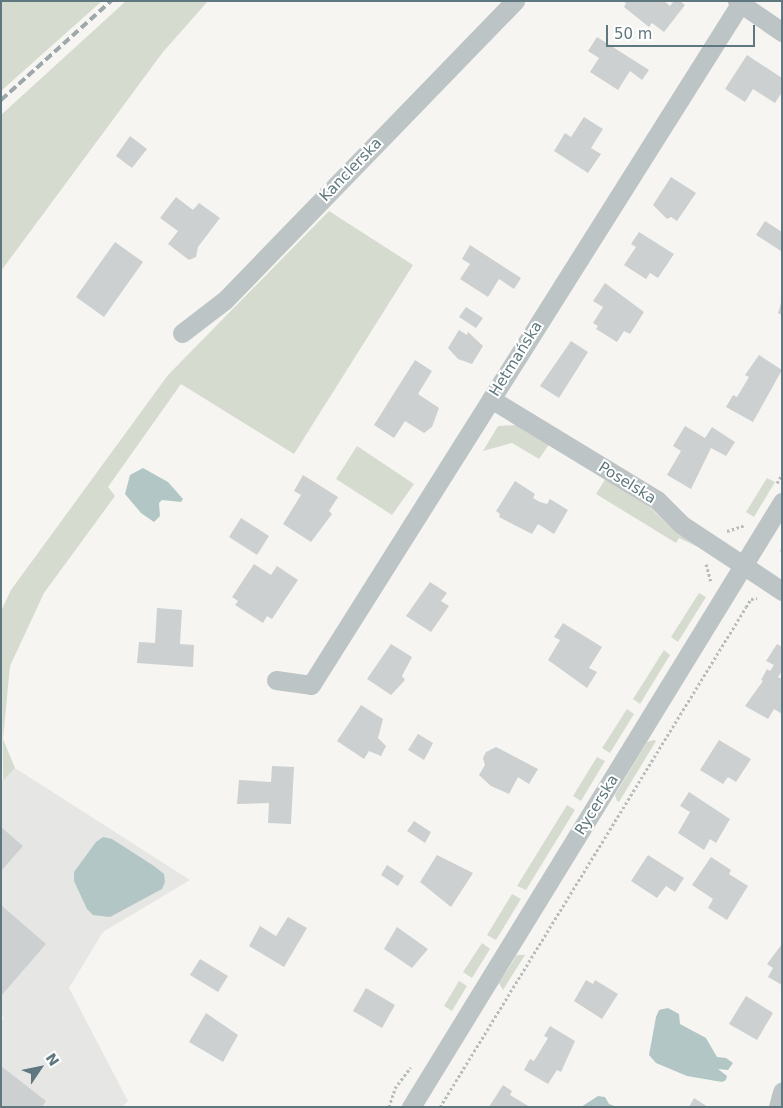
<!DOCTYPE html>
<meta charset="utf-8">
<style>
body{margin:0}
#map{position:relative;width:783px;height:1108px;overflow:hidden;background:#f6f5f1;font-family:"DejaVu Sans",sans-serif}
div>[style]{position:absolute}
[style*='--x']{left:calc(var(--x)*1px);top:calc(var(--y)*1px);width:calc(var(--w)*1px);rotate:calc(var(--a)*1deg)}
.built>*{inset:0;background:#e6e6e5}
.green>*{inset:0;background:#d6dbd0}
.water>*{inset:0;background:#b3c6c6}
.building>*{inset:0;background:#cdd0d1}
.path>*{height:3px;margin-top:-1.5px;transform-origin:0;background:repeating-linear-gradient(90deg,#b7bcbd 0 2.5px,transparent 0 5px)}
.minor>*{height:19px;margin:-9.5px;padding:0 9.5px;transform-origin:9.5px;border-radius:9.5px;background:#bdc4c6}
.rail>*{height:4px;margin-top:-2px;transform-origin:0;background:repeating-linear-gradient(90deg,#9ea8ac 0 8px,transparent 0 12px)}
span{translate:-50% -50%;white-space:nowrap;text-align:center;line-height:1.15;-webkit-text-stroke:4px #fff;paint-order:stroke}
.street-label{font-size:15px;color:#5f777e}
.frame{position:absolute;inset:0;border:2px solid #5f777e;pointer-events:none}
.north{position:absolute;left:15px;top:1043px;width:50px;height:50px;-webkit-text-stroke:4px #fff;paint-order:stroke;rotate:56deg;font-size:14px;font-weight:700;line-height:20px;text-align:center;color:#5f777e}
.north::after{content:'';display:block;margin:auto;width:18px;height:22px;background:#5f777e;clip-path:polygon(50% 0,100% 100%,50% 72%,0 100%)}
.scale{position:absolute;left:606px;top:25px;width:149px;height:22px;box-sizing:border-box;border:2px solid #5f777e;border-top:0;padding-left:6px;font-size:15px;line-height:18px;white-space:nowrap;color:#5f777e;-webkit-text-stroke:4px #fff;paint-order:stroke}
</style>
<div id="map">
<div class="built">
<div style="clip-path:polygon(15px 768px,190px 880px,103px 932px,69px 988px,128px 1101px,122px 1107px,1px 1107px,1px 1022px,4px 1018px,1px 1016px,1px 783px)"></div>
</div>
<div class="green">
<div style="clip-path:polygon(1px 1px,102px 1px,1px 91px)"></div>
<div style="clip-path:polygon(126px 1px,208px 1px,163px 52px,1px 271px,1px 115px)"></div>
<div style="clip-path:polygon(329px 211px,413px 265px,294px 454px,181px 384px,108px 487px,115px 496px,44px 593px,10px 666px,3px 739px,15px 768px,3px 781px,1px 611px,11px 590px,168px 375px)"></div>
<div style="clip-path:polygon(517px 425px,550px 443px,539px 459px,512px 443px,483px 451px,498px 426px)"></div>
<div style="clip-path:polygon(357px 446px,414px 484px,392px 515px,336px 479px)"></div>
<div style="clip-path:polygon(606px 478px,643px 501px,678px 534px,698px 547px,679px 538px,676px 543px,596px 494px)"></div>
<div style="clip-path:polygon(767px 478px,775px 482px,754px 517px,746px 512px)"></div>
<div style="clip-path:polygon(699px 593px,706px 597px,678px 642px,671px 637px)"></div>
<div style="clip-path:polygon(664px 650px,670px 655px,640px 704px,633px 699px)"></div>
<div style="clip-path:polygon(627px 709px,634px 714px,610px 753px,602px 748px)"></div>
<div style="clip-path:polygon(654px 740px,656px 741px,619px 802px,617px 801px,615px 795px,647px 742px)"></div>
<div style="clip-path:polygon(597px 757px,605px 761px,581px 801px,573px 796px)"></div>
<div style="clip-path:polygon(567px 805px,575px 810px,526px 890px,517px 886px)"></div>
<div style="clip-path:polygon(512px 894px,521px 899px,496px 940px,487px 935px)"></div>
<div style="clip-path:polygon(482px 943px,490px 949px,472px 978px,463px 972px)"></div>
<div style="clip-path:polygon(517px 955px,525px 955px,503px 990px,499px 983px)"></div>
<div style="clip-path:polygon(459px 981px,467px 986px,452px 1011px,444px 1006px)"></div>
</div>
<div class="water">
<div style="clip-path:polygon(143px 468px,168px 482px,183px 499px,181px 502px,162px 500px,159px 503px,160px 516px,154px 522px,141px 513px,125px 494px,130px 475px)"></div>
<div style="clip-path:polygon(103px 837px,112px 839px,154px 866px,164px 874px,165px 882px,162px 889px,110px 917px,93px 915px,87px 909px,74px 881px,74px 872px,96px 842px)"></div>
<div style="clip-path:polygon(668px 1008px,679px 1014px,680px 1024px,706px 1038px,717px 1057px,726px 1058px,733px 1063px,728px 1070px,718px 1069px,727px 1076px,726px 1080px,722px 1082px,687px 1076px,656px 1063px,649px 1055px,656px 1017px,659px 1010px)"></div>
<div style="clip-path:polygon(598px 1096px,605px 1097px,609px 1104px,617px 1107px,581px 1107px)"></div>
</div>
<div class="building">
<div style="clip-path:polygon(623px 1px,664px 1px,670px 6px,674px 1px,680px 1px,685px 5px,664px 32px,652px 23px,649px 27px,624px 7px,626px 3px)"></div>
<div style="clip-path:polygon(597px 37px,649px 70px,642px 80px,630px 71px,618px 90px,590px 72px,599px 58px,588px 51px)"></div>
<div style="clip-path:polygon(747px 55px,782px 78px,782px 92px,775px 103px,753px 89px,745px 102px,725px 89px)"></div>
<div style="clip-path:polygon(584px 117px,603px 129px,591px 148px,601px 154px,588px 173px,554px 151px,565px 133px,571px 137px)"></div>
<div style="clip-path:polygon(130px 136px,147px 149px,132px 168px,116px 156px)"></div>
<div style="clip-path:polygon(671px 177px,696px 193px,677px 221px,671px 217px,667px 219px,653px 205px)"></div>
<div style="clip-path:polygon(176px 197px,193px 210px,199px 203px,220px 218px,198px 247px,196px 257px,189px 260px,168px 244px,178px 231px,160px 218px)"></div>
<div style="clip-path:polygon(765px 221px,782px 232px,781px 251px,756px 235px)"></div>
<div style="clip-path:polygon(639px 232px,674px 254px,658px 278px,650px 273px,646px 279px,624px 265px,636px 247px,631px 244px)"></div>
<div style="clip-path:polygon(115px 242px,143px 262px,104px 317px,76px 297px)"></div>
<div style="clip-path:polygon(470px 245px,521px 278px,514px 289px,499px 279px,488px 297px,460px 279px,470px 264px,462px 259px)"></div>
<div style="clip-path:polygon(605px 283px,644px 312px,630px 334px,624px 331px,617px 342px,596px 329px,598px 326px,593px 323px,603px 307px,593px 301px)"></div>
<div style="clip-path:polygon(782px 300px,782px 315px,778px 313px)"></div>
<div style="clip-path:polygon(466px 307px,483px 318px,476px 328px,459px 317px)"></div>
<div style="clip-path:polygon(459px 330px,467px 335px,468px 332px,483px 346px,472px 364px,458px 359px,448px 348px)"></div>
<div style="clip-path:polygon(571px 341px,588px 352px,559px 398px,540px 386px)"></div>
<div style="clip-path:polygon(759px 355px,782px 370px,753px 422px,726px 407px,733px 395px,737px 397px,749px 377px,745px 375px)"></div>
<div style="clip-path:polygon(415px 360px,432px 371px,418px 394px,439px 408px,432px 427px,424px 433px,405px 421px,394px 438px,374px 425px)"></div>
<div style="clip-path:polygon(685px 426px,705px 438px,712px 427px,735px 442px,726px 456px,711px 448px,691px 489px,667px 475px,681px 451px,673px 446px)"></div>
<div style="clip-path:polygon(303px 475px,338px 497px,329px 511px,332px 514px,311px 542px,283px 524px,301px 495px,294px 491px)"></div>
<div style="clip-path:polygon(515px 481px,535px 494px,533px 498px,540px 502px,547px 504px,550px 499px,568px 510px,554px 534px,538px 524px,532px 534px,499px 517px,500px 514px,496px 511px)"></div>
<div style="clip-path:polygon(241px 518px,269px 536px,257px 555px,229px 537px)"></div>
<div style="clip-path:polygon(254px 564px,271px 575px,277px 566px,298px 580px,272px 619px,267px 616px,263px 623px,235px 605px,238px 601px,232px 597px)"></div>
<div style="clip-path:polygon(430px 582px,447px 593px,441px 601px,449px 606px,431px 632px,406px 616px)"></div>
<div style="clip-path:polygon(157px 608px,182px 610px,180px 644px,194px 645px,193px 667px,137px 663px,139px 642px,155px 643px)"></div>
<div style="clip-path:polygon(563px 623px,602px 647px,589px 668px,597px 672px,587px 688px,548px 660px,560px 640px,554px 637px)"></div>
<div style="clip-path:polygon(391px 644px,412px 657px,402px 676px,405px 680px,391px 695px,367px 679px)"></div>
<div style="clip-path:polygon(777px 644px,782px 647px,782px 671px,778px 677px,782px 679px,782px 714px,774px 709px,768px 719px,745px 706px,763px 681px,761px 680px,767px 669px,770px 671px,774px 665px,766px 661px)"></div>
<div style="clip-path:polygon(361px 705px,383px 719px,378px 738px,386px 746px,381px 756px,369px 751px,364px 759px,337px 741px)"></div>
<div style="clip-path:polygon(418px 734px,433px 743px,424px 760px,408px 750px)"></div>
<div style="clip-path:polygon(719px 740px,751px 759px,736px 782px,728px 777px,723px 784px,700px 770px)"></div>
<div style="clip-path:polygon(496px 747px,538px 769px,529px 784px,518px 777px,509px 794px,491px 786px,479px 775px,485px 765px,483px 758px,486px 752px)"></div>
<div style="clip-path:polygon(272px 766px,294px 767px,291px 824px,268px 823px,269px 803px,237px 804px,239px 780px,271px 782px)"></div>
<div style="clip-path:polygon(689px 792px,730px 819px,716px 843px,710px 839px,704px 850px,678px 833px,690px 812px,680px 806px)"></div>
<div style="clip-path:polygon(414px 821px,431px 832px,425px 843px,407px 831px)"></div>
<div style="clip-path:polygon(1px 827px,23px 846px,1px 871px)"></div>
<div style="clip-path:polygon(437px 855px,473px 873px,451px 907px,420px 882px)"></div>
<div style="clip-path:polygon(648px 855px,684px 878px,675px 892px,666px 886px,657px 898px,631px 881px)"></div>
<div style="clip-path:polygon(711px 857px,731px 870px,729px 874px,748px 886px,727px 920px,708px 908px,713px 899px,692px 885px)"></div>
<div style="clip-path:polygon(387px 865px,404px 876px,398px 886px,381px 875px)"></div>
<div style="clip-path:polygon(1px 905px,46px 944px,1px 996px)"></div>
<div style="clip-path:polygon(288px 917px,307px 928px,284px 967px,249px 946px,260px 926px,276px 936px)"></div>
<div style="clip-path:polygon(397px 927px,428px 949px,412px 968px,384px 949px)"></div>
<div style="clip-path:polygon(782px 944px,782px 985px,768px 977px,773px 968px,767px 964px)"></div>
<div style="clip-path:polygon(200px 959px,228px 976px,218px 992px,190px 975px)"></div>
<div style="clip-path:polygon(586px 980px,593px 984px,595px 980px,618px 994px,602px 1019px,574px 1001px)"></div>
<div style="clip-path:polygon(366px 988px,395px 1005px,382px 1028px,353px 1011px)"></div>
<div style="clip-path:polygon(746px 996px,773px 1013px,757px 1040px,729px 1024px)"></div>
<div style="clip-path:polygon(206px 1013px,238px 1035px,223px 1062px,189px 1042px)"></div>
<div style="clip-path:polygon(550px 1026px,575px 1041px,561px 1072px,557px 1070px,548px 1084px,524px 1070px,530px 1059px,534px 1061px,548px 1038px,544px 1036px)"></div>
<div style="clip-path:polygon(1px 1066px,46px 1101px,42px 1107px,1px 1107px)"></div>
<div style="clip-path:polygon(503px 1085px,512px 1091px,510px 1095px,530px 1107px,489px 1107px)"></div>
<div style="clip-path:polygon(694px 1098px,708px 1107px,689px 1107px)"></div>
</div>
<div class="path">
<div style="--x:777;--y:483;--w:9;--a:-58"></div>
<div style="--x:727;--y:531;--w:19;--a:-18"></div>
<div style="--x:782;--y:549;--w:5;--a:90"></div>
<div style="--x:706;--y:564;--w:19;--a:74"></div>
<div style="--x:389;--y:1107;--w:20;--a:-72"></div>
<div style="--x:395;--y:1088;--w:26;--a:-53"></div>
<div style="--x:440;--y:1107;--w:586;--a:-58.53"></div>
<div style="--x:746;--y:607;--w:9;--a:-58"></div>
<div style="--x:751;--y:599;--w:6;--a:-9"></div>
</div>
<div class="minor">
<div style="--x:737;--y:1;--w:55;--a:34.6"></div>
<div style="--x:182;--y:333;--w:54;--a:-37.5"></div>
<div style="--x:225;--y:300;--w:417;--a:-45.9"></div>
<div style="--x:491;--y:399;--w:194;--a:31.3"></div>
<div style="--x:657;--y:500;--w:35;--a:45"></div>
<div style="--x:682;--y:525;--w:120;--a:33.4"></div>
<div style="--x:276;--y:680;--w:35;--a:8"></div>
<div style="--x:311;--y:685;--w:805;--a:-57.79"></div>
<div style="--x:411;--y:1107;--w:710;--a:-58.48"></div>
<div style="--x:778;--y:1107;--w:16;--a:-75"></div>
</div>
<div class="rail">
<div style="--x:1;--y:100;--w:148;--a:-42"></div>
</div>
<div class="street-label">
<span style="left:351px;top:170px;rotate:-46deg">Kanclerska</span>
<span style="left:516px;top:359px;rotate:-58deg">Hetmańska</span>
<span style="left:627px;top:483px;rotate:32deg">Poselska</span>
<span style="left:597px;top:805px;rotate:-58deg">Rycerska</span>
</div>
<div class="frame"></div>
<div class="north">N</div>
<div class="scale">50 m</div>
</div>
